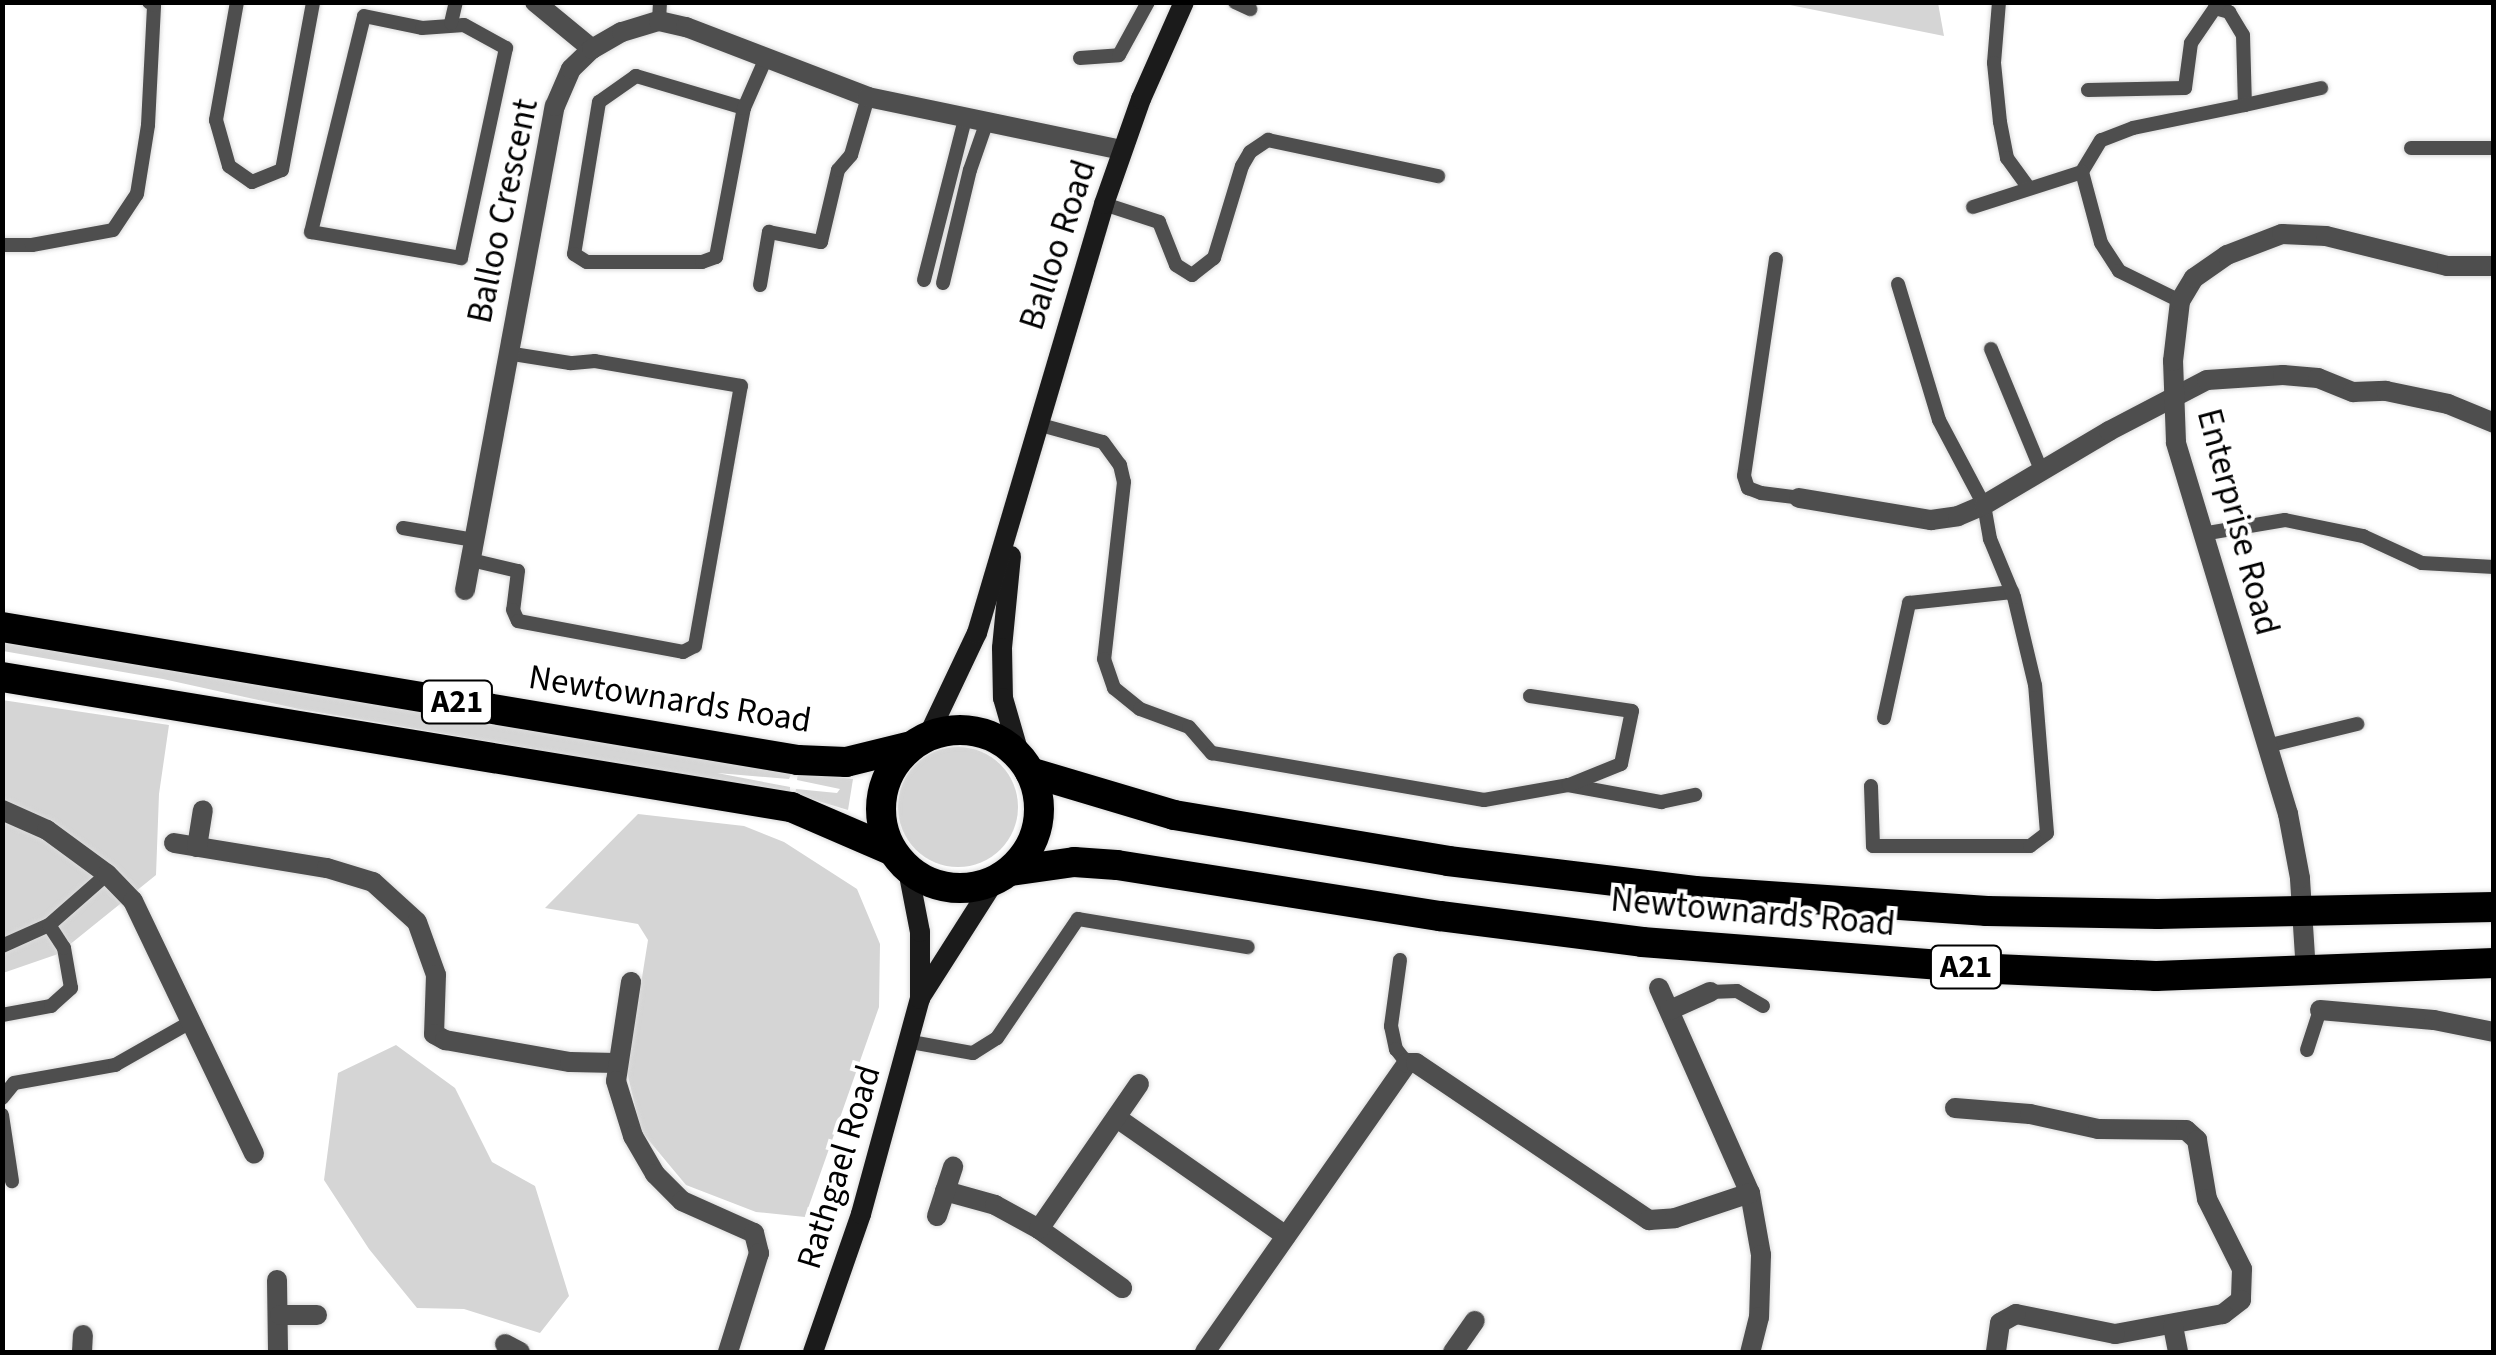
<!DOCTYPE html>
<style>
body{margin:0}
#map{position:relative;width:2496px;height:1355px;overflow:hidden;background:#fff;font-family:"Source Sans 3",sans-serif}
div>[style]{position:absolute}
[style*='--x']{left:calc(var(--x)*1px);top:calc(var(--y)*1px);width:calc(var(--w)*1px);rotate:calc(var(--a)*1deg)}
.green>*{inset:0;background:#d5d5d5}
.round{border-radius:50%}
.roads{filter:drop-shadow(0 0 2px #dbdbdb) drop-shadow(0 0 2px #dbdbdb)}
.lane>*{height:14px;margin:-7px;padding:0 7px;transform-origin:7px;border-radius:7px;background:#4e4e4e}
.street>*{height:20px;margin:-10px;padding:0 10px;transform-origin:10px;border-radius:10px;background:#4e4e4e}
.secondary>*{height:20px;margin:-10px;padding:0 10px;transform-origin:10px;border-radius:10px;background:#1b1b1b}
.highway>*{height:30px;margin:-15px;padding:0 15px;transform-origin:15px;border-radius:15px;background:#000}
.highway>.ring{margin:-15px;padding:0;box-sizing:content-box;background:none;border:30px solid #000;border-radius:50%}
span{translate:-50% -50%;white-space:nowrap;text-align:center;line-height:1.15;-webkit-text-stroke:8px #fff;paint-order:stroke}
.shield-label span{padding:2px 8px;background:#fff;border:2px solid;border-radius:8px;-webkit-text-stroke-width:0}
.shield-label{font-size:32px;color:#000;font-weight:700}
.street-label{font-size:35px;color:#000}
.frame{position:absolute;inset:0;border:5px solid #000;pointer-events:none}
</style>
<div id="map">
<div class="green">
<div style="clip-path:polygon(1780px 3px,1938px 3px,1944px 36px)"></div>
<div style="clip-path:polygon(2px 642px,792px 772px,789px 779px,717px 773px,790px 787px,790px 793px,299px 709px,163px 679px,3px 651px)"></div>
<div style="clip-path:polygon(2px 700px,169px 725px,159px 794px,156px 875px,58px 954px,3px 973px)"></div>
<div class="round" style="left:898px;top:747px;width:120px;height:120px"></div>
<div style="clip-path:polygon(798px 773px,853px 779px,848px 810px,795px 794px,796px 789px,837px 793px,840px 789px,797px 780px)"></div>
<div style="clip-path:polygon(638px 814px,744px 826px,784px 842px,857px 889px,880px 944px,879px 1007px,805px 1217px,756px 1212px,686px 1185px,641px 1131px,627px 1072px,648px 940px,638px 924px,545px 908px)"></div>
<div style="clip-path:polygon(396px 1045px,455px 1088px,492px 1162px,535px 1186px,569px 1296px,540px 1333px,464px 1309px,417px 1308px,369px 1249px,324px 1180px,338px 1073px)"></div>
</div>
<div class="roads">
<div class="lane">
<div style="--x:237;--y:2;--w:120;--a:100.1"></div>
<div style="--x:216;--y:120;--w:48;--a:74.2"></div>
<div style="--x:229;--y:166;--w:28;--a:35"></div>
<div style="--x:252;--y:182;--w:32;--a:-22"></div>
<div style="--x:282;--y:170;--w:171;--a:-79.5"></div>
<div style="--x:1235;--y:2;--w:17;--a:25"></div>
<div style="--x:1999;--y:2;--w:61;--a:94.7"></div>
<div style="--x:1994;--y:63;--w:59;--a:84.2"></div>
<div style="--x:2000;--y:122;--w:37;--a:79"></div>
<div style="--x:2007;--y:158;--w:36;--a:54"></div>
<div style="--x:364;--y:16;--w:59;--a:11.7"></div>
<div style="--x:422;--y:28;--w:42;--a:-4.1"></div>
<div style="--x:464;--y:25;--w:48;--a:28.7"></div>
<div style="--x:506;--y:48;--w:215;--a:102.1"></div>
<div style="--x:461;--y:258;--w:152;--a:-170.2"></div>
<div style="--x:311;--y:232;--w:222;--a:-76.2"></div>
<div style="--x:659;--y:21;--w:19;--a:-87"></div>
<div style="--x:451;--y:23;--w:22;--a:-77"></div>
<div style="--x:1080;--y:58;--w:39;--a:-4"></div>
<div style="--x:1119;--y:55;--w:60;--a:-61.3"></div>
<div style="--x:2088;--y:90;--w:97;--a:-1.2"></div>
<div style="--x:2185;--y:88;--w:45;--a:-82.4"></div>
<div style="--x:2191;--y:43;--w:42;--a:-55.6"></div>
<div style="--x:2215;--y:8;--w:15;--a:16"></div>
<div style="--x:2229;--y:12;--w:27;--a:59"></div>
<div style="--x:2243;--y:35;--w:70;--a:88.4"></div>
<div style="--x:2245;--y:105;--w:114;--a:168.4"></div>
<div style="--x:2133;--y:128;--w:34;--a:159"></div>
<div style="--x:2101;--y:140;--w:37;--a:121"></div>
<div style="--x:2082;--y:172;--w:73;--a:75"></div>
<div style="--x:2101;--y:243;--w:33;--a:57"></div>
<div style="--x:2119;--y:271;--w:68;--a:26.2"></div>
<div style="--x:2245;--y:105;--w:78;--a:-12.6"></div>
<div style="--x:744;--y:108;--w:113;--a:-163.5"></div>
<div style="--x:636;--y:76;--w:45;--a:144.9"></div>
<div style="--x:599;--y:102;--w:154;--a:99.3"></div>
<div style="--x:574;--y:254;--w:15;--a:32"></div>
<div style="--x:587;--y:262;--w:115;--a:0"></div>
<div style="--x:702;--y:262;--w:15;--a:-20"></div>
<div style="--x:716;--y:257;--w:152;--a:-79.4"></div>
<div style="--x:744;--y:108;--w:55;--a:-66.3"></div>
<div style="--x:2411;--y:148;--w:83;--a:0"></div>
<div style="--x:1104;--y:204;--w:58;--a:18.1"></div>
<div style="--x:1159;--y:222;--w:46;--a:68.4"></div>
<div style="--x:1176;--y:265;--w:19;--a:32"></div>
<div style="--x:1192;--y:275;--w:28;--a:-38"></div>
<div style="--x:1214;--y:258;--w:96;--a:-73.1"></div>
<div style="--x:1242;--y:166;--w:16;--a:-60"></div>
<div style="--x:1250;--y:152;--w:22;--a:-34"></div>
<div style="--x:1268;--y:140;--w:174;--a:12"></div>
<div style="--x:1973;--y:207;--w:114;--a:-17.8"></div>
<div style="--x:2;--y:245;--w:30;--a:0"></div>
<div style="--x:32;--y:245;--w:82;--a:-10.5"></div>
<div style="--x:113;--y:230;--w:43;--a:-56.3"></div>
<div style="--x:137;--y:194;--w:70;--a:-80.9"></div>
<div style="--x:148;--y:125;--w:120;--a:-87.1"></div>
<div style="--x:154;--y:5;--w:6;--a:-149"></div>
<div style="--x:1776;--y:259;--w:219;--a:98.4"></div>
<div style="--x:1744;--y:476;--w:13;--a:72"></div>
<div style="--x:1748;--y:488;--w:14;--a:21"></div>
<div style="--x:1761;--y:493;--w:38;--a:7"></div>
<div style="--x:924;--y:280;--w:166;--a:-75.7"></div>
<div style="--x:943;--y:283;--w:116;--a:-76.6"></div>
<div style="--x:970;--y:170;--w:49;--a:-70.8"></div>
<div style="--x:760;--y:285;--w:54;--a:-80.4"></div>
<div style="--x:769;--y:232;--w:53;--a:10.9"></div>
<div style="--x:821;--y:242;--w:74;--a:-76.7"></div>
<div style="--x:838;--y:170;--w:20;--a:-49"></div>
<div style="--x:851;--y:155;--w:60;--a:-73.7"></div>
<div style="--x:1991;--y:349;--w:133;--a:67.5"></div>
<div style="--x:1037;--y:424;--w:68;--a:15.3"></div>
<div style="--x:1103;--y:442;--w:29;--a:54"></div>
<div style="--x:1120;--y:465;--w:17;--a:77"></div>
<div style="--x:1124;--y:482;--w:178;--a:96.4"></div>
<div style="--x:1104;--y:659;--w:31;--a:71"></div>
<div style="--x:1114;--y:688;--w:33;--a:39"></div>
<div style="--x:1140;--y:709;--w:52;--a:20.2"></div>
<div style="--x:1189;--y:727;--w:35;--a:49"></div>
<div style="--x:1212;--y:753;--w:276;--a:9.8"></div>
<div style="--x:1484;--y:800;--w:85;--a:-10.1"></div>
<div style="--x:1568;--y:785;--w:95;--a:10.4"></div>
<div style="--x:1661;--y:802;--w:35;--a:-12"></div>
<div style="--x:403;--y:528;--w:72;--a:9.6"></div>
<div style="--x:2202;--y:534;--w:84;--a:-9.6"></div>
<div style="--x:2285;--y:520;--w:80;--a:11.6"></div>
<div style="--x:2363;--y:536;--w:65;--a:24.6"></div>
<div style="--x:2422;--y:563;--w:72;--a:3.2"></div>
<div style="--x:471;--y:560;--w:48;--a:13.2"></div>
<div style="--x:518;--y:571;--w:39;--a:97"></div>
<div style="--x:513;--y:610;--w:12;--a:66"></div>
<div style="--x:518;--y:621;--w:168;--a:10.6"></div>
<div style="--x:683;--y:652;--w:13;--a:-27"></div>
<div style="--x:695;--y:646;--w:264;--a:-80"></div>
<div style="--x:741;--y:386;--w:148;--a:-170.3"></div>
<div style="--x:595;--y:361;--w:25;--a:175"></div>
<div style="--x:570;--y:363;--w:64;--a:-171"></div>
<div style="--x:1530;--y:696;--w:103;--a:8.4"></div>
<div style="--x:1632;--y:711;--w:54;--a:101.7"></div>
<div style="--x:1621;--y:764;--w:56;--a:158"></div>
<div style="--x:1884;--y:718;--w:118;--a:-77.7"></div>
<div style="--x:1909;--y:603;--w:104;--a:-6.1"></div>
<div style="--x:2267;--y:746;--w:93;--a:-13.7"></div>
<div style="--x:1871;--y:786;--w:60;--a:88.1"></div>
<div style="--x:1873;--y:846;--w:157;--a:0"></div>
<div style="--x:2030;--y:846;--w:21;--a:-37"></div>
<div style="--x:2047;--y:833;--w:148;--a:-94.6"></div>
<div style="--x:2035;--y:685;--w:90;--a:-103.4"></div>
<div style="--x:2014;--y:597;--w:63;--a:-112.5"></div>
<div style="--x:1990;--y:539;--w:35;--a:-100"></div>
<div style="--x:1984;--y:505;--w:96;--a:-117.9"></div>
<div style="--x:1939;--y:420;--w:142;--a:-106.8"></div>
<div style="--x:2;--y:946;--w:51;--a:-24.1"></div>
<div style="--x:49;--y:925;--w:77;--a:-41.3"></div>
<div style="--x:1400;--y:960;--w:67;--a:97.8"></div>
<div style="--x:1391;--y:1026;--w:24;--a:78"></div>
<div style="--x:1396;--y:1049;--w:18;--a:52"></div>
<div style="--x:1710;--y:992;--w:27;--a:-2"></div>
<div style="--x:1737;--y:991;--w:30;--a:30"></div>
<div style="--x:2;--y:1015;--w:50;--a:-10.4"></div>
<div style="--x:51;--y:1006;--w:27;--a:-42"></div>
<div style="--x:71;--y:988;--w:41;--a:-99.9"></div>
<div style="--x:64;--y:948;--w:27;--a:-123"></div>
<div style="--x:911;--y:1042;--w:63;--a:10.1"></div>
<div style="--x:973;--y:1053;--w:28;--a:-32"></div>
<div style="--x:997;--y:1038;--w:144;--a:-55.8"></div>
<div style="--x:1078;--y:919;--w:172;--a:9.4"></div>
<div style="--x:2307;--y:1050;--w:42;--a:-72"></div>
<div style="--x:2;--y:1098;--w:19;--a:-51"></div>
<div style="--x:14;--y:1083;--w:103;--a:-10.1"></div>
<div style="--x:115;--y:1065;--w:85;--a:-29.6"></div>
<div style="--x:2;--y:1115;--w:67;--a:81.4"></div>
</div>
<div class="street">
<div style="--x:535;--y:2;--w:74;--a:39.5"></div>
<div style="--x:1799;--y:498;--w:134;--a:9.5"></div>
<div style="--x:1931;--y:520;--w:27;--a:-8"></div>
<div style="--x:1958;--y:516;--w:28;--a:-23"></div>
<div style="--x:1984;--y:505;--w:145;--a:-30.6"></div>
<div style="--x:2109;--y:431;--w:110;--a:-27.5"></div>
<div style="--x:2207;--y:380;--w:76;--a:-3.8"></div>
<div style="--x:2283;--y:375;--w:35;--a:5"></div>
<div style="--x:2318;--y:378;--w:38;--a:22"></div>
<div style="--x:2353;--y:392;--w:33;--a:-2"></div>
<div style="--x:2386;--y:391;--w:63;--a:11.8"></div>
<div style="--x:2448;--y:404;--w:50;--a:22.4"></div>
<div style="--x:465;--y:590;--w:492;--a:-79.5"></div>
<div style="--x:555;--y:106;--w:40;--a:-66.6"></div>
<div style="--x:571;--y:69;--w:29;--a:-44"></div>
<div style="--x:592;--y:49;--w:34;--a:-30"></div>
<div style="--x:622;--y:32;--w:39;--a:-17"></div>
<div style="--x:659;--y:21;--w:28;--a:13"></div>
<div style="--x:686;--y:27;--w:195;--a:21"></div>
<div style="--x:868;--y:97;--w:259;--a:11.8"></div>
<div style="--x:2;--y:810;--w:49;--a:24"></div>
<div style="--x:47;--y:830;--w:74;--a:36.3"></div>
<div style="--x:107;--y:874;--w:37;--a:46"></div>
<div style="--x:133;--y:901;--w:280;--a:64.4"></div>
<div style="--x:174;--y:843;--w:155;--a:9.3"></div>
<div style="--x:327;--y:868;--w:48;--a:16.9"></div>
<div style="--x:373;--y:882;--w:59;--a:42.3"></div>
<div style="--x:417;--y:922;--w:56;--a:70.3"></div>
<div style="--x:436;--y:975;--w:59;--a:91.9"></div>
<div style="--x:434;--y:1034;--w:13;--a:29"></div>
<div style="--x:445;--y:1040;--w:127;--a:10"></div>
<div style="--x:570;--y:1062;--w:46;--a:1.2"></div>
<div style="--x:197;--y:847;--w:37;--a:-81"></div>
<div style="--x:2306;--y:972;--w:94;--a:-93.7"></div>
<div style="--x:2300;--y:878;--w:65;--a:-100.6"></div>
<div style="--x:2288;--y:814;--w:388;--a:-106.8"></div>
<div style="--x:2176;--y:442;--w:81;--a:-92.1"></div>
<div style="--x:2173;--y:361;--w:60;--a:-83.3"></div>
<div style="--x:2180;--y:301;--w:27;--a:-59"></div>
<div style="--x:2194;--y:278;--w:40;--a:-34.9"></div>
<div style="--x:2227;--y:255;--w:59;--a:-20.9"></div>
<div style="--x:2282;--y:234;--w:44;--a:2.6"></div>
<div style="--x:2326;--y:236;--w:125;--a:13.9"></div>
<div style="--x:2447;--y:266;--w:47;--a:0"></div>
<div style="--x:631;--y:982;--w:100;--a:98.6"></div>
<div style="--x:616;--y:1081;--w:58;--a:72.8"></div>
<div style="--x:633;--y:1136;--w:44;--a:59.9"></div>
<div style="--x:655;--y:1174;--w:38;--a:45"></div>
<div style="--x:682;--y:1201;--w:79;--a:24"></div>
<div style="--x:754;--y:1233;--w:21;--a:76"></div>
<div style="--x:759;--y:1253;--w:104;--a:107.4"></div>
<div style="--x:1659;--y:988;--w:224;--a:66.1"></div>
<div style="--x:1750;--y:1193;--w:63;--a:79.9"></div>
<div style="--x:1761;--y:1255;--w:62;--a:91.8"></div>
<div style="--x:1759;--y:1317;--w:36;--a:104"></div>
<div style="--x:1670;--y:1010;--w:44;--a:-24.2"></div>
<div style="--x:2320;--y:1010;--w:114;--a:5"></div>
<div style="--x:2434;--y:1020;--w:61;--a:11.3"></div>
<div style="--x:1955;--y:1108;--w:75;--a:4.6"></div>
<div style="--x:2030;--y:1114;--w:70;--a:12.4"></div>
<div style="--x:2098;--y:1129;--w:88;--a:0.7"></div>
<div style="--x:2186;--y:1130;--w:15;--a:42"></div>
<div style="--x:2197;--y:1140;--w:60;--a:80.4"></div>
<div style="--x:2207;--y:1199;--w:78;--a:63.4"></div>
<div style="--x:2242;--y:1269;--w:31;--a:92"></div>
<div style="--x:2241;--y:1300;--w:23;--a:142"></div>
<div style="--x:2223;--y:1314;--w:110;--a:169.5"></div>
<div style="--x:2115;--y:1334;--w:101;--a:-168.6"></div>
<div style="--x:2016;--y:1314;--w:18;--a:151"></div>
<div style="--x:2000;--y:1323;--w:29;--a:98"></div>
<div style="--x:1117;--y:1118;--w:206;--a:34.9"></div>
<div style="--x:945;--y:1191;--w:52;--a:15.6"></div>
<div style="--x:995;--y:1205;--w:50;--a:28.6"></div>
<div style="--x:1039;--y:1229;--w:102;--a:35.4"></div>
<div style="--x:937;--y:1216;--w:52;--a:-71.9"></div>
<div style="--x:1039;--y:1229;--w:176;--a:-55.4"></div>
<div style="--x:277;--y:1280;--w:72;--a:89.2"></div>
<div style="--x:280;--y:1315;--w:37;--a:0"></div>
<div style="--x:2173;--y:1326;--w:26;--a:79"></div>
<div style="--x:505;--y:1344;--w:17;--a:28"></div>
<div style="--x:82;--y:1352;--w:17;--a:-87"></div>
<div style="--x:1205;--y:1352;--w:353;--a:-55"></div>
<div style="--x:1407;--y:1063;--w:9;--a:0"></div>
<div style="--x:1416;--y:1063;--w:281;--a:34"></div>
<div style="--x:1649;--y:1220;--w:26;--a:-4"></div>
<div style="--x:1675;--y:1218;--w:79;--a:-18.4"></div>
<div style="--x:1453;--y:1352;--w:38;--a:-55"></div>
</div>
<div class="secondary">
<div style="--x:1011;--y:556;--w:92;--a:95.6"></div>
<div style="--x:1002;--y:648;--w:50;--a:88.9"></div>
<div style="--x:1003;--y:698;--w:61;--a:73.9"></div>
<div style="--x:928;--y:736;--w:114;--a:-64.6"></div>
<div style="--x:977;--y:633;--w:447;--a:-73.5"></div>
<div style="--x:1104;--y:204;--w:111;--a:-70.6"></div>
<div style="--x:1141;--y:99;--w:106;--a:-66.1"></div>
<div style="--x:920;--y:998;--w:138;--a:-57.5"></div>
<div style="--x:813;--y:1352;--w:146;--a:-70.8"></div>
<div style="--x:861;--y:1214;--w:223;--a:-74.7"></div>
<div style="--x:920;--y:999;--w:67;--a:-90"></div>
<div style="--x:920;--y:932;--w:63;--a:-101"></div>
</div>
<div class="highway">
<div style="--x:2;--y:627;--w:807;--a:9.49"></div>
<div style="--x:798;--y:760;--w:48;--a:2.4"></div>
<div style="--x:846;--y:762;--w:67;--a:-13.8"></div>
<div style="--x:2;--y:677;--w:800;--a:9.36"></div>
<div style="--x:791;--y:807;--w:109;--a:23.3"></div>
<div class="ring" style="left:881px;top:730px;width:128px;height:128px"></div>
<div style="--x:1030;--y:772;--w:150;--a:16.6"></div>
<div style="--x:1174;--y:815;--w:278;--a:9.5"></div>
<div style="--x:1448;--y:861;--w:249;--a:6.9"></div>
<div style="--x:1695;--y:891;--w:293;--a:3.9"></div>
<div style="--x:1987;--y:911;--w:171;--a:1"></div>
<div style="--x:2158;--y:914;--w:336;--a:-1.2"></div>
<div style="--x:1011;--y:871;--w:64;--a:-8.1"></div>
<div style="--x:1074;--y:862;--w:43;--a:4"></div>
<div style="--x:1117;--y:865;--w:327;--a:9"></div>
<div style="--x:1440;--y:916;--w:204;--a:7.3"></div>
<div style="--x:1642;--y:942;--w:355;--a:4.4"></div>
<div style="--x:1996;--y:969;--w:160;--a:2.5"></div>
<div style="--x:2156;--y:976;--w:338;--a:-2.2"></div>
</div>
</div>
<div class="shield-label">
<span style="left:457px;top:702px">A21</span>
<span style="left:1966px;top:967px">A21</span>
</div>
<div class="street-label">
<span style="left:503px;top:211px;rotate:-78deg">Balloo Crescent</span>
<span style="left:1058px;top:245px;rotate:-72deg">Balloo Road</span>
<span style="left:2238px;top:522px;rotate:75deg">Enterprise Road</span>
<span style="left:670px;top:699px;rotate:9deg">Newtownards Road</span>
<span style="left:1753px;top:912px;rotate:5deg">Newtownards Road</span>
<span style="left:839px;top:1167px;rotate:-73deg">Rathgael Road</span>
</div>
<div class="frame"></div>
</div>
